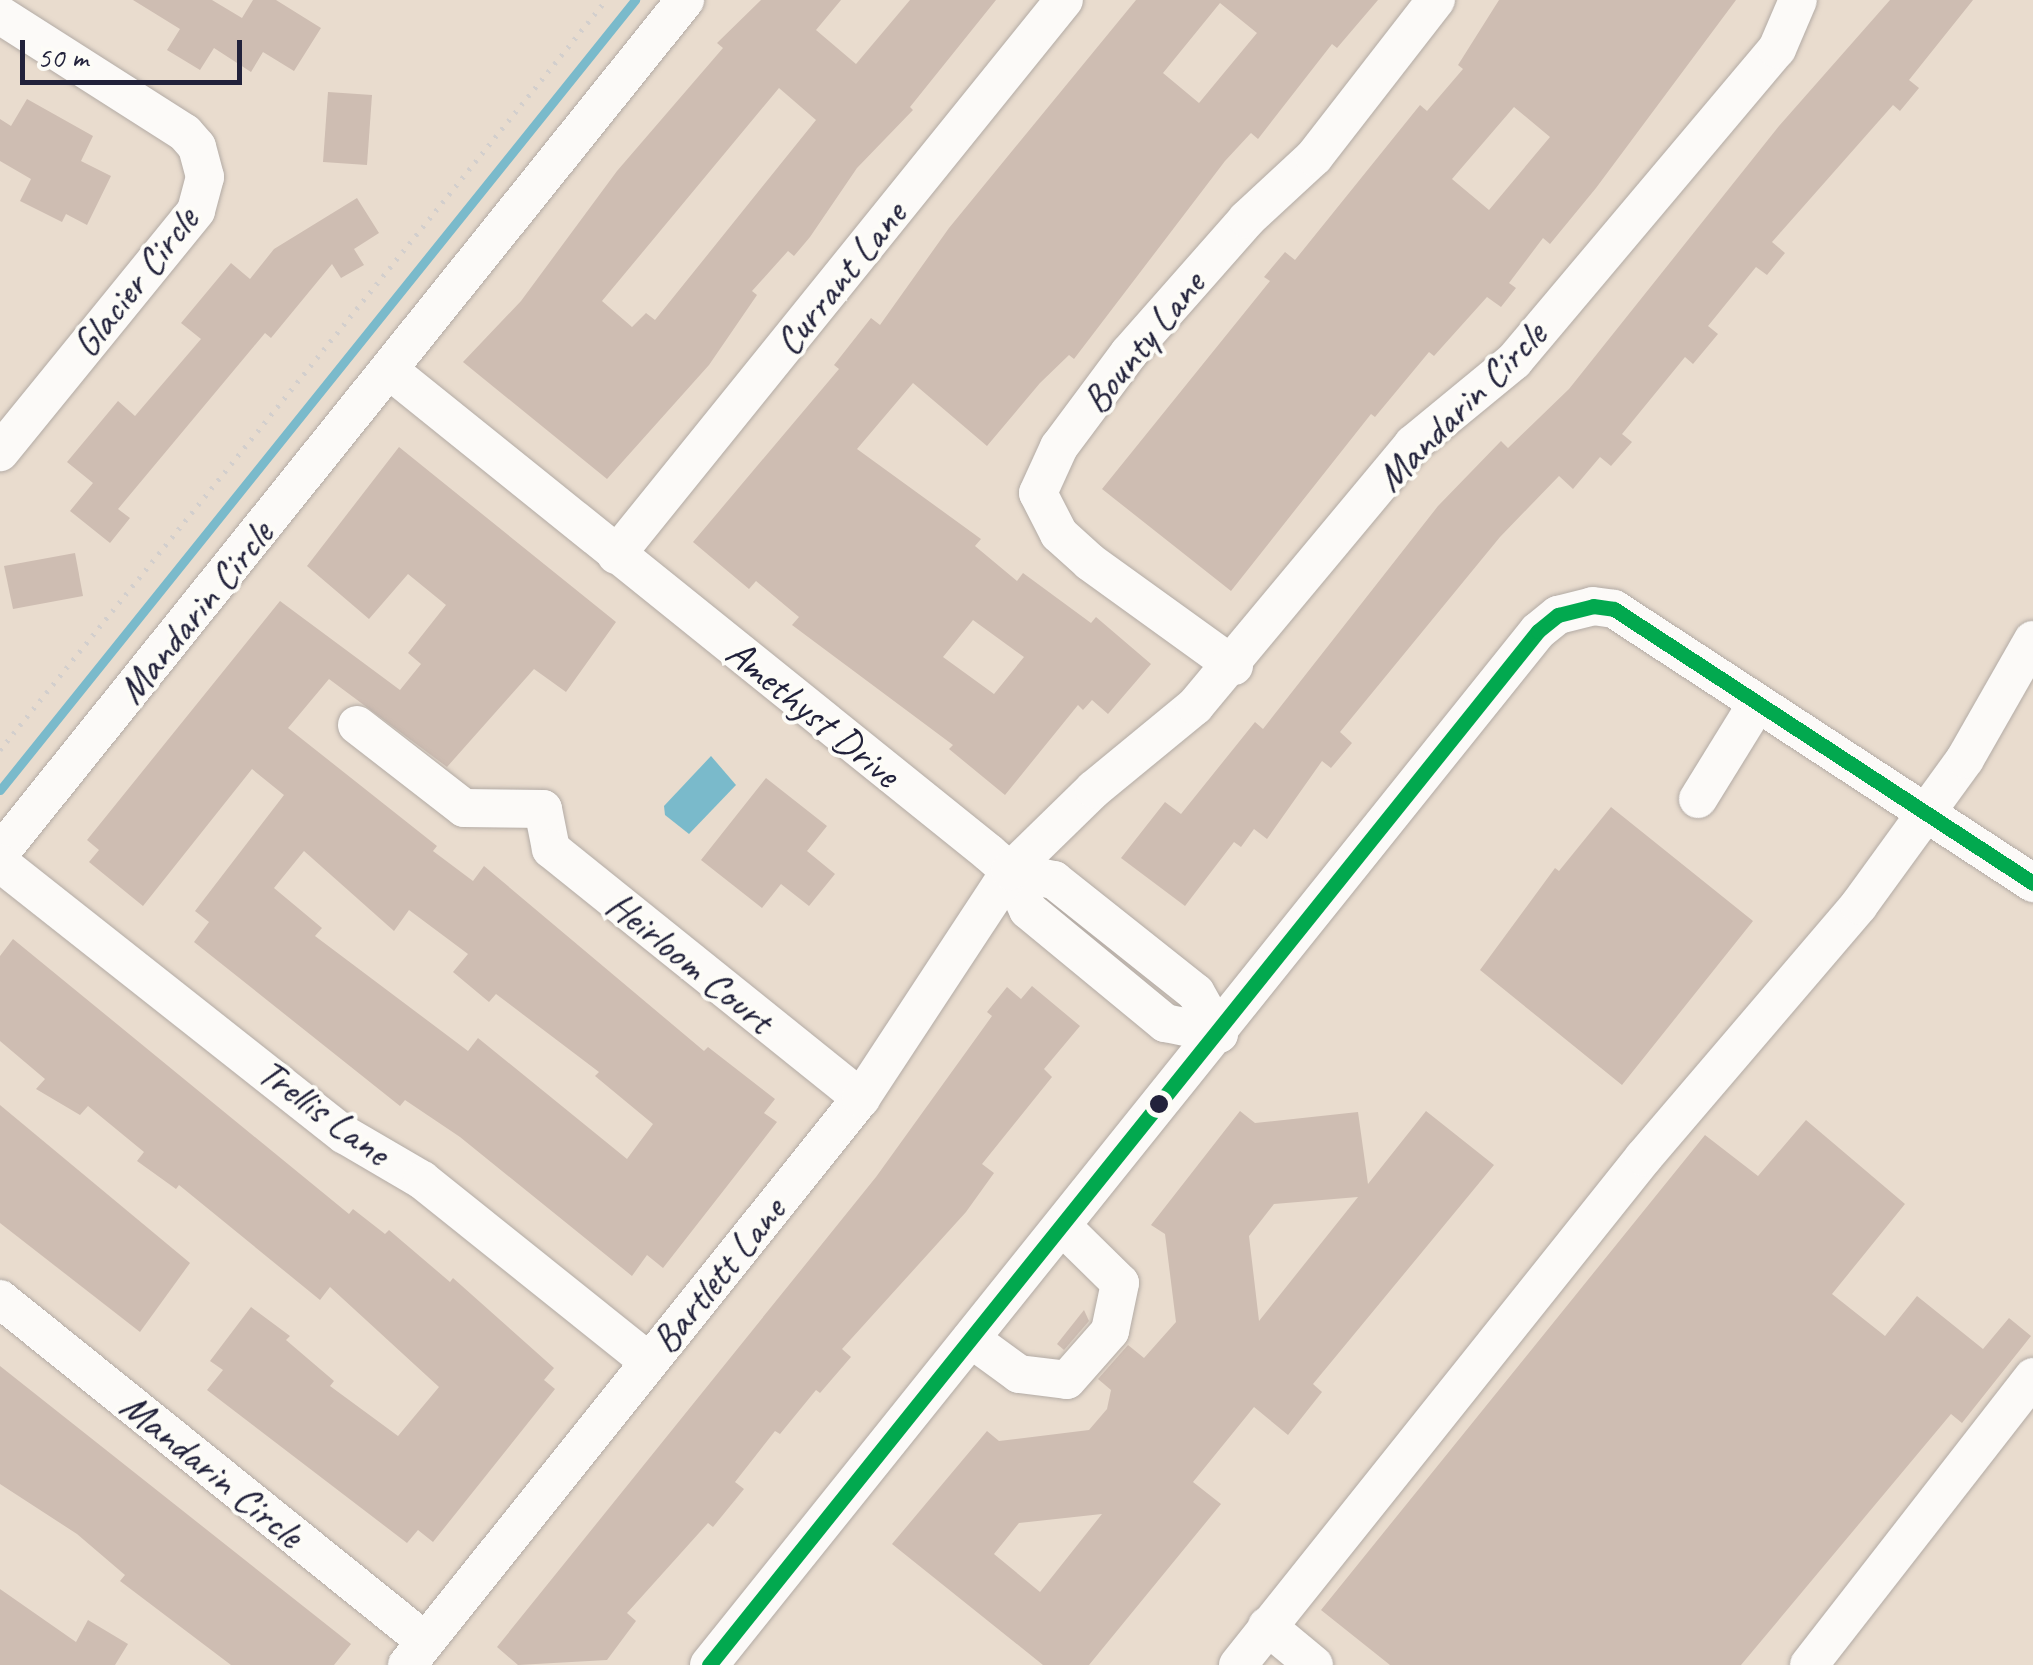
<!DOCTYPE html>
<style>
body{margin:0}
#map{position:relative;width:2033px;height:1665px;overflow:hidden;background:#e9dcce;font-family:Caveat,sans-serif}
div>[style]{position:absolute}
[style*='--x']{left:calc(var(--x)*1px);top:calc(var(--y)*1px);width:calc(var(--w)*1px);rotate:calc(var(--a)*1deg)}
.water>*{inset:0;background:#7abacb}
.stream>*{height:9px;margin:-4.5px;padding:0 4.5px;transform-origin:4.5px;border-radius:4.5px;background:#7abacb}
.building>*{inset:0;background:#cebdb2}
.path>*{height:5px;margin-top:-2.5px;transform-origin:0;background:repeating-linear-gradient(90deg,#d3cfcd 0 2.5px,transparent 0 10.5px)}
.roads{filter:drop-shadow(0 0 2px #b3aba5) drop-shadow(0 0 2px #b3aba5)}
.minor>*{height:38px;margin:-19px;padding:0 19px;transform-origin:19px;border-radius:19px;background:#fcfaf8}
.bus-1>*{height:15px;margin:-7.5px;padding:0 7.5px;transform-origin:7.5px;border-radius:7.5px;background:#02a94f}
.dots>*{width:28px;height:28px;translate:-50% -50%;box-sizing:border-box;border:5px solid #fdfcf7;border-radius:50%}
span{translate:-50% -50%;white-space:nowrap;text-align:center;line-height:1.15;-webkit-text-stroke:8px #fdfcf7;paint-order:stroke}
.street-label{font-size:40px;color:#22223b}
.scale{position:absolute;left:20px;top:40px;width:222px;height:45px;box-sizing:border-box;border:5px solid #22223b;border-top:0;padding-left:12px;font-size:30px;line-height:35px;white-space:nowrap;color:#22223b;-webkit-text-stroke:8px #fdfcf7;paint-order:stroke}
</style>
<div id="map">
<div class="water">
<div style="clip-path:polygon(711px 756px,736px 785px,689px 834px,665px 815px,664px 806px)"></div>
</div>
<div class="stream">
<div style="--x:0;--y:790;--w:1014;--a:-51.21"></div>
</div>
<div class="building">
<div style="clip-path:polygon(133px 0,212px 0,242px 18px,253px 0,276px 0,321px 28px,294px 71px,263px 52px,251px 72px,214px 48px,200px 70px,167px 50px,180px 29px)"></div>
<div style="clip-path:polygon(evenodd,761px 0,841px 0,816px 30px,856px 64px,910px 0,996px 0,910px 107px,913px 110px,857px 168px,810px 237px,794px 256px,788px 251px,752px 291px,757px 295px,709px 365px,607px 479px,463px 362px,521px 301px,617px 171px,723px 48px,717px 43px,761px 0,779px 88px,816px 120px,655px 320px,646px 313px,632px 327px,602px 301px,779px 88px)"></div>
<div style="clip-path:polygon(evenodd,1136px 0,1378px 0,1337px 48px,1332px 44px,1258px 139px,1251px 133px,1225px 161px,1074px 359px,1069px 355px,1040px 383px,987px 446px,913px 383px,857px 449px,981px 539px,975px 546px,1017px 581px,1023px 573px,1091px 623px,1096px 617px,1151px 664px,1108px 714px,1092px 700px,1083px 710px,1078px 705px,1005px 795px,949px 749px,953px 745px,792px 625px,799px 617px,756px 581px,749px 589px,693px 542px,839px 369px,834px 365px,871px 318px,880px 325px,949px 228px,1136px 0,1220px 3px,1257px 33px,1199px 103px,1163px 73px,1220px 3px,1136px 0,973px 620px,1024px 657px,994px 694px,943px 657px,973px 620px)"></div>
<div style="clip-path:polygon(evenodd,1499px 0,1736px 0,1596px 188px,1550px 244px,1543px 238px,1509px 283px,1516px 288px,1501px 307px,1487px 297px,1434px 356px,1429px 352px,1375px 417px,1371px 414px,1231px 591px,1102px 489px,1270px 281px,1264px 277px,1285px 252px,1295px 260px,1420px 105px,1427px 111px,1463px 69px,1458px 65px,1499px 0,1514px 107px,1550px 137px,1489px 210px,1452px 179px,1514px 107px)"></div>
<div style="clip-path:polygon(1890px 0,1973px 0,1909px 80px,1919px 88px,1900px 111px,1893px 105px,1772px 242px,1785px 253px,1767px 275px,1756px 267px,1708px 326px,1718px 334px,1693px 364px,1685px 357px,1622px 434px,1632px 442px,1611px 466px,1600px 457px,1573px 489px,1559px 476px,1500px 537px,1340px 732px,1352px 743px,1331px 768px,1322px 761px,1267px 839px,1254px 829px,1241px 847px,1234px 842px,1185px 906px,1121px 858px,1165px 802px,1181px 814px,1255px 722px,1263px 729px,1438px 506px,1501px 441px,1508px 448px,1569px 389px,1779px 126px)"></div>
<div style="clip-path:polygon(328px 92px,372px 95px,367px 165px,323px 162px)"></div>
<div style="clip-path:polygon(27px 99px,93px 136px,81px 161px,111px 176px,87px 225px,66px 214px,62px 222px,20px 201px,31px 179px,0 161px,0 119px,11px 126px)"></div>
<div style="clip-path:polygon(357px 198px,379px 233px,354px 249px,364px 265px,341px 278px,332px 264px,271px 338px,265px 333px,118px 509px,130px 518px,110px 543px,70px 511px,93px 483px,67px 462px,118px 401px,135px 416px,201px 339px,181px 323px,231px 263px,250px 279px,274px 249px)"></div>
<div style="clip-path:polygon(evenodd,399px 447px,616px 622px,566px 692px,534px 669px,447px 767px,329px 679px,288px 728px,437px 846px,433px 851px,473px 881px,484px 866px,704px 1051px,708px 1047px,775px 1099px,764px 1113px,777px 1122px,663px 1268px,647px 1255px,632px 1276px,460px 1137px,405px 1100px,400px 1106px,194px 942px,209px 922px,195px 911px,284px 795px,252px 769px,143px 906px,89px 862px,99px 850px,87px 840px,280px 601px,400px 690px,421px 664px,408px 653px,446px 605px,408px 574px,369px 619px,307px 566px,399px 447px,304px 851px,394px 931px,409px 910px,468px 954px,453px 972px,489px 1002px,496px 994px,599px 1072px,595px 1076px,653px 1124px,627px 1159px,478px 1038px,468px 1051px,315px 936px,322px 928px,274px 888px,304px 851px)"></div>
<div style="clip-path:polygon(75px 553px,83px 596px,13px 609px,4px 566px)"></div>
<div style="clip-path:polygon(766px 778px,827px 826px,807px 851px,835px 874px,809px 906px,781px 884px,762px 908px,701px 860px)"></div>
<div style="clip-path:polygon(1611px 807px,1753px 921px,1622px 1085px,1480px 970px,1555px 868px,1559px 871px)"></div>
<div style="clip-path:polygon(13px 939px,349px 1214px,353px 1209px,385px 1234px,389px 1230px,450px 1282px,453px 1278px,554px 1368px,544px 1380px,555px 1389px,433px 1542px,418px 1530px,407px 1543px,207px 1390px,223px 1370px,210px 1361px,251px 1307px,290px 1336px,286px 1340px,334px 1381px,330px 1386px,398px 1436px,439px 1387px,330px 1287px,320px 1300px,179px 1185px,176px 1189px,137px 1161px,144px 1152px,88px 1106px,80px 1115px,36px 1089px,45px 1079px,0 1041px,0 956px)"></div>
<div style="clip-path:polygon(1032px 986px,1080px 1026px,1044px 1069px,1052px 1077px,982px 1164px,994px 1173px,966px 1212px,842px 1349px,851px 1357px,820px 1393px,816px 1390px,780px 1434px,775px 1431px,735px 1482px,744px 1489px,713px 1527px,708px 1523px,627px 1613px,636px 1621px,607px 1660px,518px 1665px,497px 1647px,876px 1177px,992px 1016px,987px 1012px,1007px 987px,1021px 999px)"></div>
<div style="clip-path:polygon(0 1105px,190px 1263px,140px 1332px,0 1223px)"></div>
<div style="clip-path:polygon(evenodd,1240px 1111px,1255px 1123px,1358px 1112px,1368px 1184px,1426px 1111px,1494px 1165px,1313px 1384px,1322px 1392px,1288px 1435px,1254px 1407px,1193px 1482px,1221px 1504px,1089px 1665px,1043px 1665px,892px 1544px,987px 1431px,999px 1441px,1089px 1430px,1107px 1409px,1111px 1390px,1098px 1379px,1128px 1345px,1144px 1358px,1176px 1322px,1165px 1234px,1151px 1225px,1240px 1111px,1358px 1197px,1259px 1321px,1249px 1236px,1274px 1204px,1358px 1197px,1240px 1111px,1102px 1514px,1040px 1592px,994px 1554px,1019px 1523px,1102px 1514px)"></div>
<div style="clip-path:polygon(1806px 1120px,1905px 1204px,1832px 1294px,1885px 1336px,1917px 1296px,1983px 1349px,2009px 1318px,2031px 1336px,1962px 1423px,1951px 1414px,1741px 1665px,1390px 1665px,1321px 1610px,1705px 1135px,1758px 1176px)"></div>
<div style="clip-path:polygon(1084px 1310px,1089px 1321px,1064px 1350px,1057px 1344px)"></div>
<div style="clip-path:polygon(0 1366px,351px 1644px,334px 1665px,231px 1665px,120px 1581px,125px 1575px,77px 1534px,0 1484px)"></div>
<div style="clip-path:polygon(0 1589px,76px 1642px,88px 1620px,128px 1644px,115px 1665px,0 1665px)"></div>
</div>
<div class="path">
<div style="--x:0;--y:750;--w:964;--a:-51.06"></div>
</div>
<div class="roads">
<div class="minor">
<div style="--x:0;--y:15;--w:219;--a:32.5"></div>
<div style="--x:185;--y:133;--w:18;--a:49"></div>
<div style="--x:197;--y:147;--w:31;--a:75"></div>
<div style="--x:205;--y:177;--w:35;--a:105"></div>
<div style="--x:196;--y:211;--w:311;--a:129.1"></div>
<div style="--x:389;--y:370;--w:770;--a:38.83"></div>
<div style="--x:989;--y:853;--w:28;--a:41"></div>
<div style="--x:1010;--y:871;--w:43;--a:65.2"></div>
<div style="--x:1028;--y:910;--w:178;--a:39.5"></div>
<div style="--x:1165;--y:1023;--w:55;--a:11.5"></div>
<div style="--x:616;--y:555;--w:713;--a:-51.09"></div>
<div style="--x:1234;--y:666;--w:178;--a:-144.2"></div>
<div style="--x:1090;--y:562;--w:42;--a:-137.9"></div>
<div style="--x:1059;--y:534;--w:46;--a:-117.1"></div>
<div style="--x:1038;--y:493;--w:51;--a:-65.5"></div>
<div style="--x:1059;--y:447;--w:117;--a:-53.3"></div>
<div style="--x:1129;--y:353;--w:179;--a:-48.6"></div>
<div style="--x:1247;--y:219;--w:91;--a:-42.8"></div>
<div style="--x:1314;--y:157;--w:199;--a:-52.2"></div>
<div style="--x:357;--y:725;--w:135;--a:37.8"></div>
<div style="--x:464;--y:808;--w:79;--a:0.7"></div>
<div style="--x:543;--y:809;--w:41;--a:78.7"></div>
<div style="--x:551;--y:849;--w:398;--a:38.8"></div>
<div style="--x:1698;--y:799;--w:110;--a:-58.3"></div>
<div style="--x:0;--y:853;--w:1094;--a:-51.23"></div>
<div style="--x:0;--y:863;--w:439;--a:38.3"></div>
<div style="--x:345;--y:1135;--w:89;--a:30.3"></div>
<div style="--x:422;--y:1180;--w:290;--a:38.7"></div>
<div style="--x:1010;--y:871;--w:45;--a:11.6"></div>
<div style="--x:1054;--y:880;--w:181;--a:38.5"></div>
<div style="--x:1196;--y:993;--w:47;--a:60.7"></div>
<div style="--x:0;--y:1299;--w:546;--a:38.82"></div>
<div style="--x:971;--y:1339;--w:59;--a:36.1"></div>
<div style="--x:1019;--y:1374;--w:48;--a:7.1"></div>
<div style="--x:1067;--y:1380;--w:65;--a:-48.7"></div>
<div style="--x:1110;--y:1331;--w:49;--a:-78.2"></div>
<div style="--x:1120;--y:1283;--w:81;--a:-135.5"></div>
<div style="--x:1267;--y:1626;--w:61;--a:39.7"></div>
<div style="--x:407;--y:1665;--w:726;--a:-51.32"></div>
<div style="--x:861;--y:1098;--w:272;--a:-56.7"></div>
<div style="--x:1010;--y:871;--w:117;--a:-44.3"></div>
<div style="--x:1094;--y:789;--w:131;--a:-39.4"></div>
<div style="--x:1195;--y:706;--w:341;--a:-50.2"></div>
<div style="--x:1413;--y:444;--w:131;--a:-39.4"></div>
<div style="--x:1514;--y:361;--w:408;--a:-49.9"></div>
<div style="--x:1777;--y:49;--w:53;--a:-66.8"></div>
<div style="--x:709;--y:1665;--w:1325;--a:-51.28"></div>
<div style="--x:1538;--y:631;--w:26;--a:-39"></div>
<div style="--x:1558;--y:615;--w:36;--a:-14"></div>
<div style="--x:1593;--y:606;--w:21;--a:8"></div>
<div style="--x:1614;--y:609;--w:501;--a:33.18"></div>
<div style="--x:1238;--y:1665;--w:650;--a:-51.37"></div>
<div style="--x:1644;--y:1157;--w:331;--a:-49.5"></div>
<div style="--x:1859;--y:905;--w:180;--a:-54"></div>
<div style="--x:1965;--y:759;--w:137;--a:-60.3"></div>
<div style="--x:1809;--y:1665;--w:365;--a:-52.1"></div>
</div>
</div>
<div class="bus-1">
<div style="--x:709;--y:1665;--w:1325;--a:-51.28"></div>
<div style="--x:1538;--y:631;--w:26;--a:-39"></div>
<div style="--x:1558;--y:615;--w:36;--a:-14"></div>
<div style="--x:1593;--y:606;--w:21;--a:8"></div>
<div style="--x:1614;--y:609;--w:501;--a:33.18"></div>
</div>
<div class="dots">
<div style="left:1159px;top:1104px;background:#22223b"></div>
</div>
<div class="street-label">
<span style="left:840px;top:278px;rotate:-51deg">Currant Lane</span>
<span style="left:135px;top:282px;rotate:-52deg">Glacier Circle</span>
<span style="left:1143px;top:342px;rotate:-51deg">Bounty Lane</span>
<span style="left:1461px;top:406px;rotate:-45deg">Mandarin Circle</span>
<span style="left:195px;top:612px;rotate:-51deg">Mandarin Circle</span>
<span style="left:813px;top:713px;rotate:39deg">Amethyst Drive</span>
<span style="left:690px;top:962px;rotate:39deg">Heirloom Court</span>
<span style="left:324px;top:1112px;rotate:36deg">Trellis Lane</span>
<span style="left:718px;top:1275px;rotate:-51deg">Bartlett Lane</span>
<span style="left:212px;top:1470px;rotate:39deg">Mandarin Circle</span>
</div>
<div class="scale">50 m</div>
</div>
